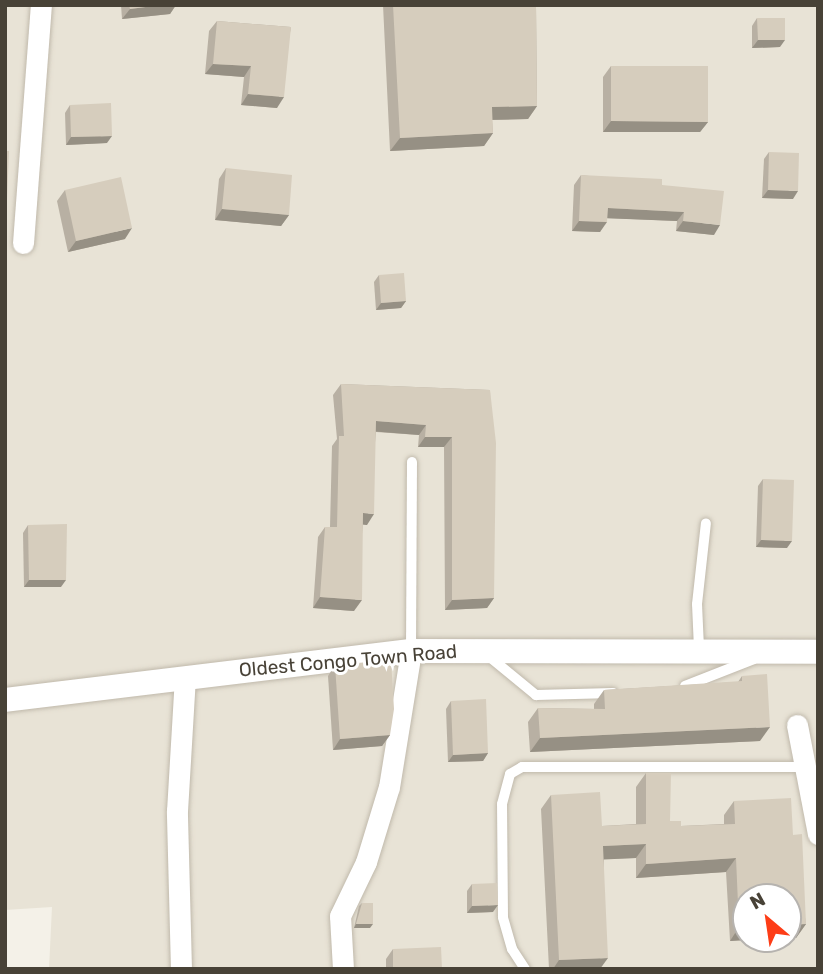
<!DOCTYPE html>
<style>
body{margin:0}
#map{position:relative;width:823px;height:974px;overflow:hidden;background:#f4f1e8;font-family:Rubik,sans-serif}
div>[style]{position:absolute}
[style*='--x']{left:calc(var(--x)*1px);top:calc(var(--y)*1px);width:calc(var(--w)*1px);rotate:calc(var(--a)*1deg)}
.residential>*{inset:0;background:#e8e3d6}
.roads{filter:drop-shadow(0 0 2px #c0b9ab) drop-shadow(0 0 2px #c0b9ab)}
.service>*{height:10px;margin:-5px;padding:0 5px;transform-origin:5px;border-radius:5px;background:#fff}
.minor>*{height:21px;margin:-10.5px;padding:0 10.5px;transform-origin:10.5px;border-radius:10.5px;background:#fff}
.tertiary>*{height:24px;margin:-12px;padding:0 12px;transform-origin:12px;border-radius:12px;background:#fff}
.wall>*{inset:0;background:#b8b0a3}
.shaded-wall>*{inset:0;background:#969084}
.building>*{inset:0;background:#d6cdbd}
span{translate:-50% -50%;white-space:nowrap;text-align:center;line-height:1.15;-webkit-text-stroke:6px #fff;paint-order:stroke}
.street-label{font-size:19px;color:#484237}
.frame{position:absolute;inset:0;border:7px solid #484237;pointer-events:none}
.north{position:absolute;left:732px;top:883px;width:70px;height:70px;box-sizing:border-box;background:#fff;border:2px solid #b6b3af;border-radius:50%;rotate:331deg;font-size:19px;font-weight:700;line-height:28px;text-align:center;color:#484237}
.north::after{content:'';display:block;margin:auto;width:24px;height:32px;background:#fd3d17;clip-path:polygon(50% 0,100% 100%,50% 72%,0 100%)}
</style>
<div id="map">
<div class="residential">
<div style="clip-path:polygon(evenodd,5px 5px,818px 5px,818px 969px,49px 969px,52px 907px,5px 910px,5px 5px,746px 897px,788px 897px,788px 939px,746px 939px,746px 897px)"></div>
</div>
<div class="roads">
<div class="service">
<div style="--x:699;--y:648;--w:44;--a:-92.6"></div>
<div style="--x:697;--y:604;--w:81;--a:-83.7"></div>
<div style="--x:411;--y:651;--w:189;--a:-89.7"></div>
<div style="--x:486;--y:654;--w:65;--a:39.4"></div>
<div style="--x:536;--y:695;--w:77;--a:-1.5"></div>
<div style="--x:685;--y:686;--w:74;--a:-21.4"></div>
<div style="--x:525;--y:969;--w:24;--a:-123"></div>
<div style="--x:512;--y:949;--w:33;--a:-106"></div>
<div style="--x:503;--y:917;--w:113;--a:-90.5"></div>
<div style="--x:502;--y:804;--w:31;--a:-75"></div>
<div style="--x:510;--y:774;--w:14;--a:-30"></div>
<div style="--x:522;--y:767;--w:286;--a:0"></div>
</div>
<div class="minor">
<div style="--x:23;--y:243;--w:239;--a:-85.7"></div>
<div style="--x:797;--y:725;--w:111;--a:79.1"></div>
<div style="--x:181;--y:969;--w:158;--a:-91.5"></div>
<div style="--x:177;--y:811;--w:134;--a:-86.6"></div>
<div style="--x:343;--y:969;--w:53;--a:-93.2"></div>
<div style="--x:340;--y:916;--w:60;--a:-64.3"></div>
<div style="--x:366;--y:862;--w:78;--a:-73"></div>
<div style="--x:389;--y:787;--w:138;--a:-80.8"></div>
</div>
<div class="tertiary">
<div style="--x:5;--y:700;--w:409;--a:-6.9"></div>
<div style="--x:411;--y:651;--w:407;--a:0.1"></div>
</div>
</div>
<div class="wall">
<div style="clip-path:polygon(121px 5px,176px 5px,170px 14px,122px 19px)"></div>
<div style="clip-path:polygon(383px 5px,536px 5px,537px 106px,528px 119px,492px 120px,493px 133px,484px 146px,390px 151px)"></div>
<div style="clip-path:polygon(757px 18px,780px 47px,752px 48px,752px 26px)"></div>
<div style="clip-path:polygon(217px 21px,291px 27px,277px 108px,241px 105px,244px 77px,205px 74px,209px 31px)"></div>
<div style="clip-path:polygon(611px 66px,708px 122px,700px 132px,603px 132px,603px 77px)"></div>
<div style="clip-path:polygon(70px 105px,107px 143px,66px 145px,65px 113px)"></div>
<div style="clip-path:polygon(769px 152px,793px 199px,762px 198px,764px 159px)"></div>
<div style="clip-path:polygon(226px 168px,289px 215px,281px 226px,215px 220px,219px 179px)"></div>
<div style="clip-path:polygon(581px 175px,662px 185px,714px 235px,676px 231px,677px 221px,607px 218px,600px 232px,572px 231px,574px 185px)"></div>
<div style="clip-path:polygon(65px 190px,125px 239px,68px 252px,57px 201px)"></div>
<div style="clip-path:polygon(379px 275px,406px 301px,401px 308px,376px 310px,374px 282px)"></div>
<div style="clip-path:polygon(341px 384px,490px 390px,494px 598px,487px 608px,445px 610px,444px 447px,418px 447px,419px 435px,376px 432px,367px 525px,363px 524px,354px 611px,313px 608px,318px 537px,325px 527px,330px 527px,332px 446px,337px 439px,333px 395px)"></div>
<div style="clip-path:polygon(763px 479px,787px 548px,756px 547px,758px 486px)"></div>
<div style="clip-path:polygon(28px 525px,61px 587px,24px 587px,23px 533px)"></div>
<div style="clip-path:polygon(335px 665px,390px 735px,382px 746px,333px 750px,328px 676px)"></div>
<div style="clip-path:polygon(742px 676px,760px 741px,530px 752px,528px 722px,538px 708px,594px 709px,594px 704px,604px 690px,738px 682px)"></div>
<div style="clip-path:polygon(451px 701px,488px 753px,483px 761px,448px 762px,446px 709px)"></div>
<div style="clip-path:polygon(646px 773px,670px 821px,681px 826px,724px 824px,724px 815px,734px 801px,793px 835px,806px 924px,796px 938px,788px 938px,788px 897px,746px 939px,730px 941px,726px 872px,636px 878px,636px 858px,604px 859px,600px 969px,549px 969px,541px 809px,551px 795px,602px 826px,636px 824px,636px 787px)"></div>
<div style="clip-path:polygon(472px 884px,493px 912px,467px 913px,467px 891px)"></div>
<div style="clip-path:polygon(362px 903px,370px 928px,354px 928px,359px 906px)"></div>
<div style="clip-path:polygon(393px 949px,442px 969px,386px 969px,386px 959px)"></div>
</div>
<div class="shaded-wall">
<div style="clip-path:polygon(161px 5px,176px 5px,170px 14px,122px 19px,130px 9px)"></div>
<div style="clip-path:polygon(758px 40px,785px 40px,780px 47px,752px 48px)"></div>
<div style="clip-path:polygon(213px 64px,251px 66px,244px 77px,205px 74px)"></div>
<div style="clip-path:polygon(248px 94px,284px 97px,277px 108px,241px 105px)"></div>
<div style="clip-path:polygon(537px 106px,528px 119px,483px 120px,492px 107px)"></div>
<div style="clip-path:polygon(611px 121px,708px 122px,700px 132px,603px 132px)"></div>
<div style="clip-path:polygon(493px 133px,484px 146px,390px 151px,400px 138px)"></div>
<div style="clip-path:polygon(112px 136px,107px 143px,66px 145px,71px 137px)"></div>
<div style="clip-path:polygon(768px 190px,798px 191px,793px 199px,762px 198px)"></div>
<div style="clip-path:polygon(608px 208px,684px 212px,677px 221px,601px 218px)"></div>
<div style="clip-path:polygon(222px 209px,289px 215px,281px 226px,215px 220px)"></div>
<div style="clip-path:polygon(579px 221px,607px 222px,600px 232px,572px 231px)"></div>
<div style="clip-path:polygon(683px 221px,720px 225px,714px 235px,676px 231px)"></div>
<div style="clip-path:polygon(132px 228px,125px 239px,68px 252px,76px 241px)"></div>
<div style="clip-path:polygon(406px 301px,401px 308px,376px 310px,381px 303px)"></div>
<div style="clip-path:polygon(376px 421px,426px 425px,419px 435px,369px 431px)"></div>
<div style="clip-path:polygon(425px 437px,452px 437px,444px 447px,418px 447px)"></div>
<div style="clip-path:polygon(363px 513px,374px 514px,367px 525px,356px 524px)"></div>
<div style="clip-path:polygon(761px 540px,792px 541px,787px 548px,756px 547px)"></div>
<div style="clip-path:polygon(29px 580px,66px 580px,61px 587px,24px 587px)"></div>
<div style="clip-path:polygon(320px 597px,362px 600px,354px 611px,313px 608px)"></div>
<div style="clip-path:polygon(494px 598px,487px 608px,445px 610px,452px 600px)"></div>
<div style="clip-path:polygon(770px 727px,760px 741px,530px 752px,540px 738px)"></div>
<div style="clip-path:polygon(390px 735px,382px 746px,333px 750px,340px 739px)"></div>
<div style="clip-path:polygon(488px 753px,483px 761px,448px 762px,453px 755px)"></div>
<div style="clip-path:polygon(646px 844px,636px 858px,593px 860px,603px 846px)"></div>
<div style="clip-path:polygon(736px 858px,726px 872px,636px 878px,646px 864px)"></div>
<div style="clip-path:polygon(498px 905px,493px 912px,467px 913px,472px 906px)"></div>
<div style="clip-path:polygon(356px 924px,373px 924px,370px 928px,354px 928px)"></div>
<div style="clip-path:polygon(806px 924px,796px 938px,788px 938px,788px 925px)"></div>
<div style="clip-path:polygon(739px 927px,746px 927px,746px 939px,773px 939px,730px 941px)"></div>
<div style="clip-path:polygon(608px 958px,600px 969px,553px 969px,559px 960px)"></div>
</div>
<div class="building">
<div style="clip-path:polygon(129px 5px,161px 5px,130px 9px)"></div>
<div style="clip-path:polygon(393px 5px,536px 5px,537px 106px,492px 107px,493px 133px,400px 138px)"></div>
<div style="clip-path:polygon(757px 18px,785px 18px,785px 40px,758px 40px)"></div>
<div style="clip-path:polygon(217px 21px,291px 27px,284px 97px,248px 94px,251px 66px,213px 64px)"></div>
<div style="clip-path:polygon(611px 66px,708px 66px,708px 122px,611px 121px)"></div>
<div style="clip-path:polygon(111px 103px,112px 136px,71px 137px,70px 105px)"></div>
<div style="clip-path:polygon(5px 151px,9px 151px,7px 200px,5px 200px)"></div>
<div style="clip-path:polygon(769px 152px,799px 153px,798px 191px,768px 190px)"></div>
<div style="clip-path:polygon(226px 168px,292px 175px,289px 215px,222px 209px)"></div>
<div style="clip-path:polygon(581px 175px,662px 179px,662px 185px,724px 191px,720px 225px,683px 221px,684px 212px,608px 208px,607px 222px,579px 221px)"></div>
<div style="clip-path:polygon(121px 177px,132px 228px,76px 241px,65px 190px)"></div>
<div style="clip-path:polygon(404px 273px,406px 301px,381px 303px,379px 275px)"></div>
<div style="clip-path:polygon(341px 384px,490px 390px,496px 443px,494px 598px,452px 600px,452px 437px,425px 437px,426px 425px,376px 421px,374px 514px,363px 513px,362px 600px,320px 597px,325px 527px,337px 527px,339px 436px,344px 436px)"></div>
<div style="clip-path:polygon(763px 479px,794px 480px,792px 541px,761px 540px)"></div>
<div style="clip-path:polygon(67px 524px,66px 580px,29px 580px,28px 525px)"></div>
<div style="clip-path:polygon(391px 660px,394px 709px,390px 735px,340px 739px,335px 665px)"></div>
<div style="clip-path:polygon(767px 674px,770px 727px,540px 738px,538px 708px,605px 709px,604px 690px,742px 681px,742px 676px)"></div>
<div style="clip-path:polygon(486px 699px,488px 753px,453px 755px,451px 701px)"></div>
<div style="clip-path:polygon(646px 773px,671px 773px,670px 821px,681px 821px,681px 826px,735px 824px,734px 801px,791px 798px,793px 835px,802px 834px,806px 924px,788px 925px,788px 897px,746px 897px,746px 927px,739px 927px,736px 858px,646px 864px,646px 844px,603px 846px,608px 958px,559px 960px,551px 795px,600px 792px,602px 826px,646px 824px)"></div>
<div style="clip-path:polygon(497px 883px,498px 905px,472px 906px,472px 884px)"></div>
<div style="clip-path:polygon(362px 903px,373px 903px,373px 924px,356px 924px)"></div>
<div style="clip-path:polygon(441px 947px,442px 969px,393px 969px,393px 949px)"></div>
</div>
<div class="street-label">
<span style="left:348px;top:661px;rotate:-5deg">Oldest Congo Town Road</span>
</div>
<div class="frame"></div>
<div class="north">N</div>
</div>
